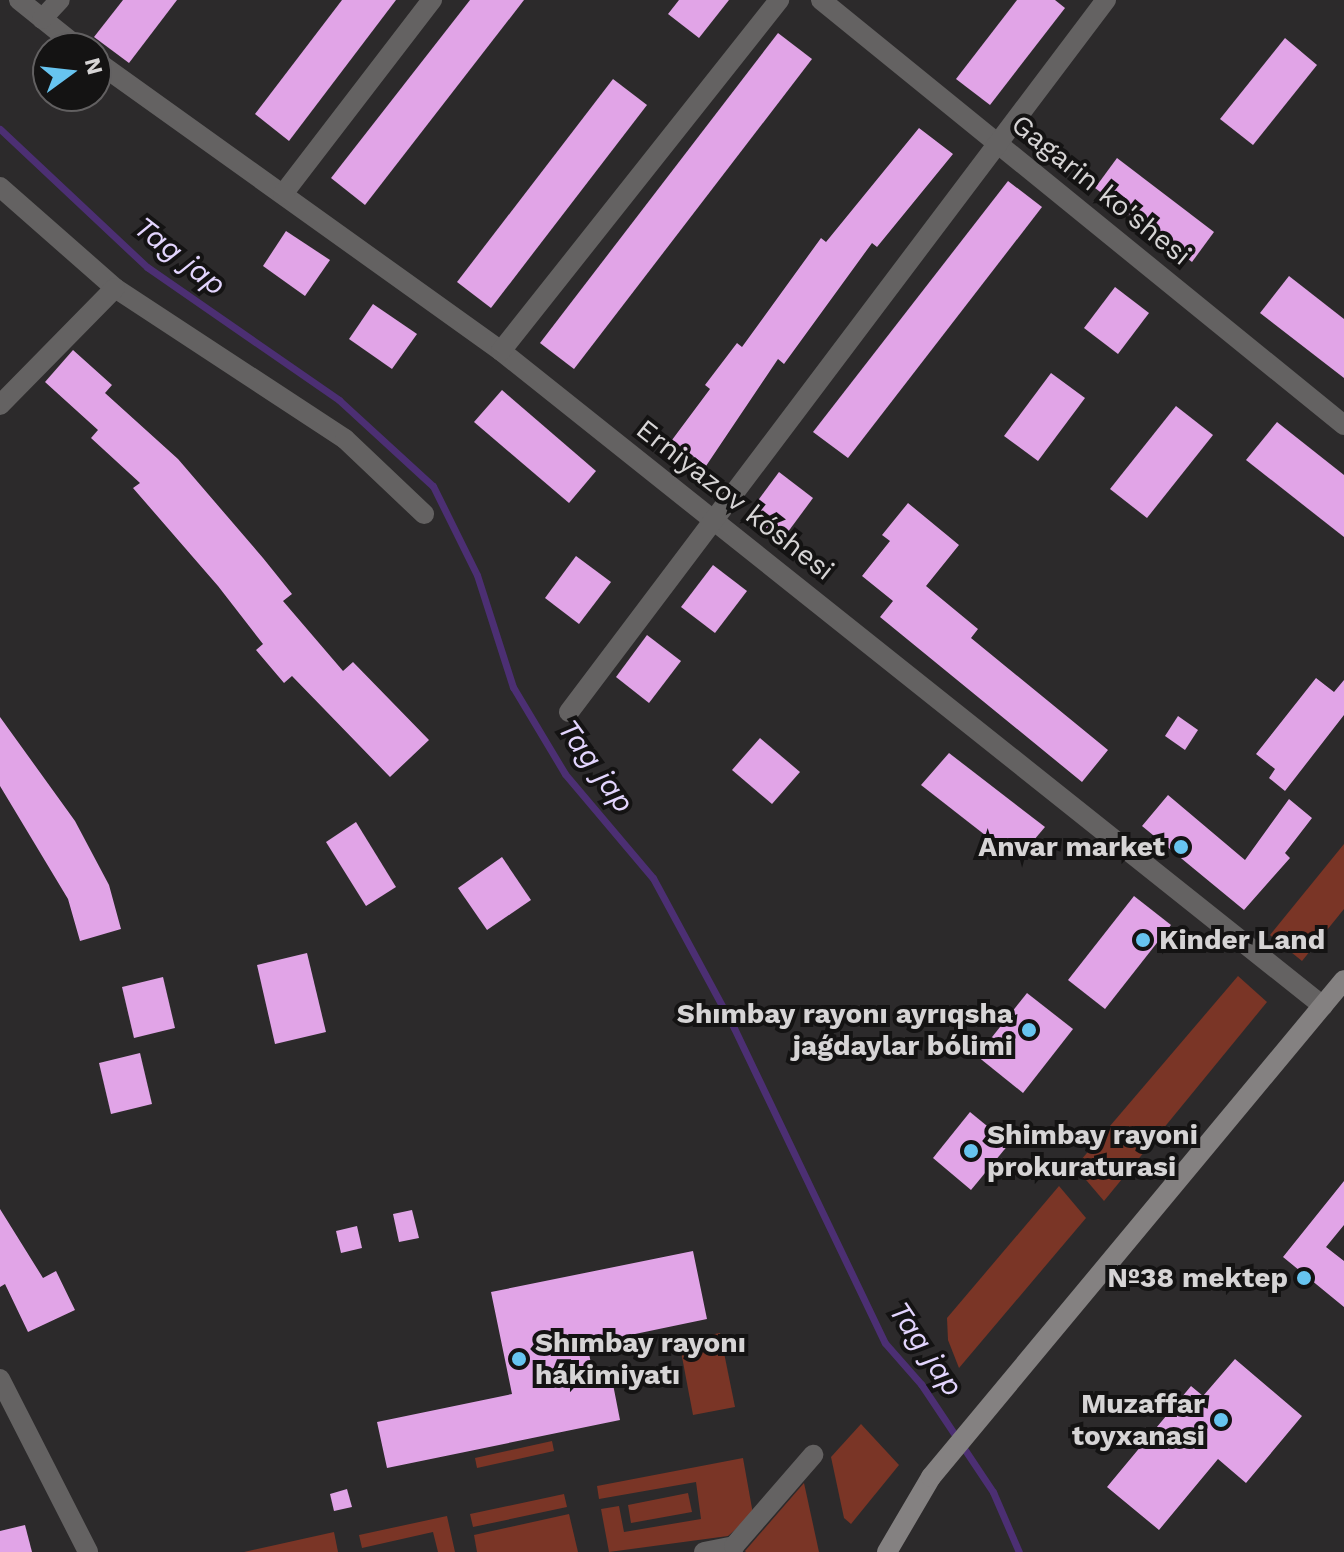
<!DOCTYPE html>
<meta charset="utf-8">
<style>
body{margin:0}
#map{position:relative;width:1344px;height:1552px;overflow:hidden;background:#2c2a2b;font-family:"Work Sans",sans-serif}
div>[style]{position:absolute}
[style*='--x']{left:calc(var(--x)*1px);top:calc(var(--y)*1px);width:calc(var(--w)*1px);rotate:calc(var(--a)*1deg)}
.green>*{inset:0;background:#7a3526}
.stream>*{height:7px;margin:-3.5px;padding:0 3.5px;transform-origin:3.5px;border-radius:3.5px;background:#4c2f73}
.building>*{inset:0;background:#e1a4e7}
.street>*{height:20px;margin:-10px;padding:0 10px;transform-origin:10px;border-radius:10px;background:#646262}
.secondary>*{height:20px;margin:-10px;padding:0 10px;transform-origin:10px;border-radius:10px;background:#848181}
.dots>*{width:22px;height:22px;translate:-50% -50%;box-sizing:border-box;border:4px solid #141313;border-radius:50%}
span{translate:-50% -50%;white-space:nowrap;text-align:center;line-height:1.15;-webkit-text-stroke:8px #141313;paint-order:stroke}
.street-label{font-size:28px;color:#d6d4d5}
.poi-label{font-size:28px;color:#d6d4d5;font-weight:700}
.right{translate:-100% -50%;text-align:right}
.left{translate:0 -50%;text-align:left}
.water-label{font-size:30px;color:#e3d5fe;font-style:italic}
.north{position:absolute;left:32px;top:32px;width:80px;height:80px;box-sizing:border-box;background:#141313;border:2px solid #626061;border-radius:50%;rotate:75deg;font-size:22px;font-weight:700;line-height:32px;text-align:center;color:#d6d4d5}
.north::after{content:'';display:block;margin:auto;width:28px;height:36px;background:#67c4f0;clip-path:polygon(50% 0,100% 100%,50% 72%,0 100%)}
</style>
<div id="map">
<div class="green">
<div style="clip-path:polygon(1344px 844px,1344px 909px,1302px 961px,1270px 935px)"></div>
<div style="clip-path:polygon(1238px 976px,1267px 1002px,1104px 1201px,1075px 1167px)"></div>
<div style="clip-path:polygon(1059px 1186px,1086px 1218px,959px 1368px,948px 1340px,947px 1318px)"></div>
<div style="clip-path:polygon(720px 1333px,735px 1407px,693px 1415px,679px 1341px)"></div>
<div style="clip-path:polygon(861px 1424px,899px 1465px,851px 1524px,844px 1518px,831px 1457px)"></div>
<div style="clip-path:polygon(552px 1441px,554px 1451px,477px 1468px,475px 1458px)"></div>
<div style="clip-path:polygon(743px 1458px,753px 1514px,728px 1536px,609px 1552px,601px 1509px,619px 1506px,624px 1532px,701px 1519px,696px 1482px,599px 1499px,597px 1486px)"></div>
<div style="clip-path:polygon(804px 1483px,819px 1552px,746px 1552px,745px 1551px)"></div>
<div style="clip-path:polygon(688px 1493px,692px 1512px,631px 1523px,628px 1505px)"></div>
<div style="clip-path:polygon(564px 1494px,567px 1507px,473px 1527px,470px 1514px)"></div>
<div style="clip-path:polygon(569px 1514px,578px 1552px,477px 1552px,474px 1535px)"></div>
<div style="clip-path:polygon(447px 1516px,455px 1552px,438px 1552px,433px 1532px,362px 1548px,359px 1535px)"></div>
<div style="clip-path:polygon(334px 1532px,338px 1552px,244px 1552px)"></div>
</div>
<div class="stream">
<div style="--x:0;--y:129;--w:202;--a:43.2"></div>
<div style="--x:147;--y:267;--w:234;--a:34.7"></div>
<div style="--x:339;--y:400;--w:127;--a:42.5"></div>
<div style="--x:433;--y:486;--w:99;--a:63.7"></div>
<div style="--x:477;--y:575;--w:118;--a:72.2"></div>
<div style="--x:513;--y:687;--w:101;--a:59.1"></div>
<div style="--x:565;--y:774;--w:136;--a:49.8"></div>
<div style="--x:653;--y:878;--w:170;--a:61.6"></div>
<div style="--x:734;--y:1028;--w:349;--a:64.4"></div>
<div style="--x:885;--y:1343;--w:55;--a:48.7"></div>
<div style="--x:921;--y:1384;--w:130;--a:56.3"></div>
<div style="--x:993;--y:1492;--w:65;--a:66.6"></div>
</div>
<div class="building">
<div style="clip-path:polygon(123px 0,177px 0,129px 63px,94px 37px)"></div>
<div style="clip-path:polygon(342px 0,396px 0,289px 141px,255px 114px)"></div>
<div style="clip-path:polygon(470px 0,524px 0,365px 205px,331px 178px)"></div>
<div style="clip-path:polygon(679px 0,729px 0,699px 38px,668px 14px)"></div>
<div style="clip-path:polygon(1017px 0,1055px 0,1065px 8px,990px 105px,956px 79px)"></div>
<div style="clip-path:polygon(778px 33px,812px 59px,574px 369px,540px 343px)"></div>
<div style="clip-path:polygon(1285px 38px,1317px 65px,1253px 145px,1220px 119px)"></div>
<div style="clip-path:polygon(613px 79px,647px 105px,491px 308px,457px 282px)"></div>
<div style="clip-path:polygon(919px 128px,953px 154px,877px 247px,872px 243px,784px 364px,778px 359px,706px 466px,672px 440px,710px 389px,705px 385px,737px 343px,742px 347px,821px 238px,826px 242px)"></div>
<div style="clip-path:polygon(1117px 158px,1214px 232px,1192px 262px,1095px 188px)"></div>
<div style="clip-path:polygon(1008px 181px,1042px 207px,848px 458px,813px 432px)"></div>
<div style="clip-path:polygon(286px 231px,330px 260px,305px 296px,263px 266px)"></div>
<div style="clip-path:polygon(1289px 276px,1344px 319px,1344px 378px,1260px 313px)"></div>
<div style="clip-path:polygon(1115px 287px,1149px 313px,1118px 354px,1084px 328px)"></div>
<div style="clip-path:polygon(373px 304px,417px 334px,392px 369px,349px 339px)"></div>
<div style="clip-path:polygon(73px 350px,112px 385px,105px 393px,178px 459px,263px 558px,292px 594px,283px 601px,343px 671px,353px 662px,429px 740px,390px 777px,292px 676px,284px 683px,256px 650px,263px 644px,218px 586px,133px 488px,140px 483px,91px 438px,98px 430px,45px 382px)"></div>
<div style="clip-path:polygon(1051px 373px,1085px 398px,1038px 461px,1004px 436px)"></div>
<div style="clip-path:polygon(502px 390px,596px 471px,569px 503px,474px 422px)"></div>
<div style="clip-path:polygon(1176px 406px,1213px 435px,1147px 518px,1110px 489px)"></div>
<div style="clip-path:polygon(1277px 422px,1344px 475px,1344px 537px,1246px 460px)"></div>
<div style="clip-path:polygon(779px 472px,813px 498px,782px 540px,748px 514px)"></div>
<div style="clip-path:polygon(908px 503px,959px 545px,926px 586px,978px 629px,971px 638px,1108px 750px,1082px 782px,880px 617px,893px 601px,862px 576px,890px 541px,882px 535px)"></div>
<div style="clip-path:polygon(576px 556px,611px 582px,579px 624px,545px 598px)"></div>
<div style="clip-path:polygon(713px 565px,747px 591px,715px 633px,681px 607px)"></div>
<div style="clip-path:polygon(647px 635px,681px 661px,649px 703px,616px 677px)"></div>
<div style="clip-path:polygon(1316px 678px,1334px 692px,1344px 680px,1344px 715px,1285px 791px,1269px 778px,1275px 769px,1256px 754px)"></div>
<div style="clip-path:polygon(1178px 716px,1198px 730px,1185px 750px,1165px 736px)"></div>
<div style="clip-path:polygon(0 717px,75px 821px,109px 885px,121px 929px,80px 941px,68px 899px,0 786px)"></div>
<div style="clip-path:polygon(760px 738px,800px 772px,772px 804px,732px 770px)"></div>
<div style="clip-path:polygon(949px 753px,1045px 827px,1017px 860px,921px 785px)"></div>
<div style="clip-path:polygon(1168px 795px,1245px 860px,1289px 799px,1312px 818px,1285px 853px,1290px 858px,1244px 910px,1142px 826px)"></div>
<div style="clip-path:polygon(356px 822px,396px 887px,366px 906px,326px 842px)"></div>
<div style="clip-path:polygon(502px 857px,531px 900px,487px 930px,458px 888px)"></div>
<div style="clip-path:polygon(1134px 896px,1171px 925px,1105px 1009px,1068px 980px)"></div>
<div style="clip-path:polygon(307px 953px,326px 1032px,275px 1044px,257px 965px)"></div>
<div style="clip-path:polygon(163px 977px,175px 1028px,134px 1038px,122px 987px)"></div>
<div style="clip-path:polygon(1027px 993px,1073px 1029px,1023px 1093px,977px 1056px)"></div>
<div style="clip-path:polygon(140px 1053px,152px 1104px,111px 1114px,99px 1063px)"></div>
<div style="clip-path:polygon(970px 1112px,1009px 1144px,971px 1190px,933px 1158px)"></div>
<div style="clip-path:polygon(1344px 1181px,1344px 1225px,1326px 1247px,1344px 1261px,1344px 1307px,1283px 1257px)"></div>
<div style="clip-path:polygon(0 1209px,43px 1278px,56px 1271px,75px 1310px,28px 1332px,5px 1284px,0 1287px)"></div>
<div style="clip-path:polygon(412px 1210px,419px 1238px,399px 1242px,393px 1214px)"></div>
<div style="clip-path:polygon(357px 1226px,362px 1248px,341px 1253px,336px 1231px)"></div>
<div style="clip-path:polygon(693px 1251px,707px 1319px,587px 1344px,594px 1378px,611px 1374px,620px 1420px,387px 1468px,377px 1422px,512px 1394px,491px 1292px)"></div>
<div style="clip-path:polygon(1235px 1359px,1302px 1416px,1246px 1483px,1218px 1459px,1159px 1530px,1107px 1487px,1191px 1386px,1203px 1396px)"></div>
<div style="clip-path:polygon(347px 1489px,352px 1507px,334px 1511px,330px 1494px)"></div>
<div style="clip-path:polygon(25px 1525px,32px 1552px,0 1552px,0 1531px)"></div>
</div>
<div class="street">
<div style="--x:19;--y:0;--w:77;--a:38.7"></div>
<div style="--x:821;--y:0;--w:674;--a:39.1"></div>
<div style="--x:42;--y:19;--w:26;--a:-47"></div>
<div style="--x:96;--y:61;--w:498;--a:35.6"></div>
<div style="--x:501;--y:351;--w:1051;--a:38.55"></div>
<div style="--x:0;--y:187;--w:153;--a:41.3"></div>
<div style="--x:115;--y:288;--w:275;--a:33.3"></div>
<div style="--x:345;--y:439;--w:109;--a:43.5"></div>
<div style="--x:283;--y:194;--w:245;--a:-52.5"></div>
<div style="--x:501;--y:351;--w:448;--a:-51.6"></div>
<div style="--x:0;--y:405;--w:164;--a:-45.5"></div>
<div style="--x:569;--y:712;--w:892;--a:-52.98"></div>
<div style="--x:0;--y:1379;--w:194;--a:63"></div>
<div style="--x:704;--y:1552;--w:31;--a:-11"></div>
<div style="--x:734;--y:1546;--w:121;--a:-49"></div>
</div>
<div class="secondary">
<div style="--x:887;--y:1552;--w:87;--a:-59.6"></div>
<div style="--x:931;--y:1477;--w:646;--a:-50.27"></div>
</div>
<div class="dots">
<div style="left:1181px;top:847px;background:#67c4f0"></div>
<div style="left:1143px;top:940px;background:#67c4f0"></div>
<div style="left:1029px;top:1030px;background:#67c4f0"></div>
<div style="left:971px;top:1151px;background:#67c4f0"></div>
<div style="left:1304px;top:1278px;background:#67c4f0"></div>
<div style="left:519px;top:1359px;background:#67c4f0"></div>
<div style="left:1221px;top:1420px;background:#67c4f0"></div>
</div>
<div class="street-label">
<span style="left:1101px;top:190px;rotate:39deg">Gagarin ko'shesi</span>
<span style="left:735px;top:500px;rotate:38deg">Erniyazov kóshesi</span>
</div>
<div class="poi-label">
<span class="right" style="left:1165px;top:847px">Anvar market</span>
<span class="left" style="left:1159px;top:940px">Kinder Land</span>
<span class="right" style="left:1013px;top:1030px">Shımbay rayonı ayrıqsha<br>jaǵdaylar bólimi</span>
<span class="left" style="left:987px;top:1151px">Shimbay rayoni<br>prokuraturasi</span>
<span class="right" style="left:1288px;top:1278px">№38 mektep</span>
<span class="left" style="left:535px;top:1359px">Shımbay rayonı<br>hákimiyatı</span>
<span class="right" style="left:1205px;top:1420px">Muzaffar<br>toyxanasi</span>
</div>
<div class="water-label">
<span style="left:180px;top:256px;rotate:38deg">Tag jap</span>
<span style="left:596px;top:766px;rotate:54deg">Tag jap</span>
<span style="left:926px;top:1349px;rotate:56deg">Tag jap</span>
</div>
<div class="north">N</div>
</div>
